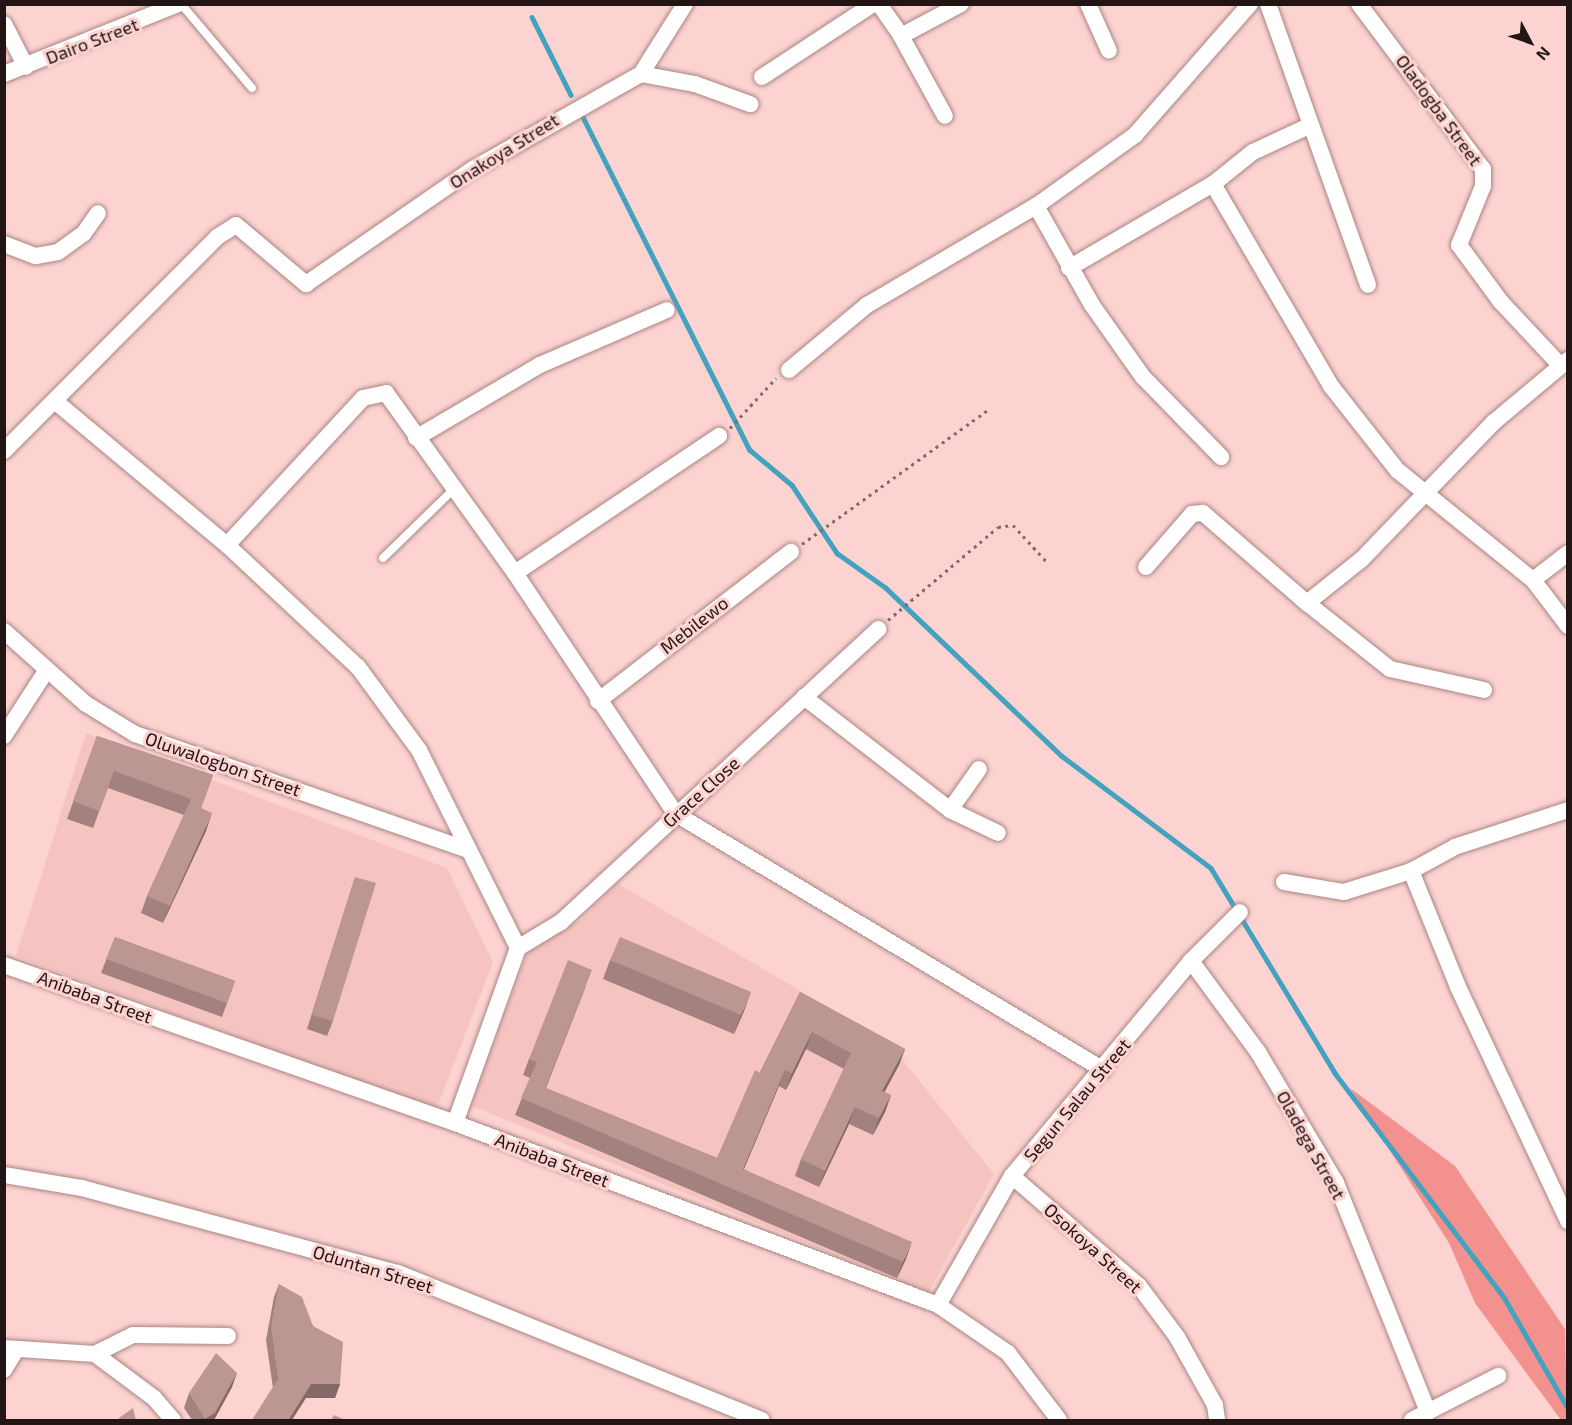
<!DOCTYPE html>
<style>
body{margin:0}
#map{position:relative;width:1572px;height:1425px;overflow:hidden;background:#fcd3d0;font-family:"Exo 2",sans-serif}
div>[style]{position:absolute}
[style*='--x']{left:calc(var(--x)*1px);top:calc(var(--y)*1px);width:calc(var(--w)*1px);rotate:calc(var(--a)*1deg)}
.built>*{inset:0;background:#f5c4c1}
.green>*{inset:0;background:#f2918d}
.stream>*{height:4.5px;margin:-2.25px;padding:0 2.25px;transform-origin:2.25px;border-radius:2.25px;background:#42a2bf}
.path>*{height:3px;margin-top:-1.5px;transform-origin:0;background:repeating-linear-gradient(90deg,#846b69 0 3px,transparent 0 7.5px)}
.roads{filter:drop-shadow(0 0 2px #aa8583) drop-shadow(0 0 2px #aa8583)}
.service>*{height:8px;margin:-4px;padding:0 4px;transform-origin:4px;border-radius:4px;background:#fff}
.minor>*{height:16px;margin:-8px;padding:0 8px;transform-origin:8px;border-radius:8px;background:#fff}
.wall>*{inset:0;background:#a2817e}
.shaded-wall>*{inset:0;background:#846967}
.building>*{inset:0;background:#bc9693}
span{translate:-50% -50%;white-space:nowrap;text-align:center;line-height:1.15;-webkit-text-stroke:6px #fcd3d0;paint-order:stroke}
.street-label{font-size:18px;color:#221514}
.frame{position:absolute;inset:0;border:6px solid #221514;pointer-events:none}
.north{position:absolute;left:1500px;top:12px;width:60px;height:60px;-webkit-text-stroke:4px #fcd3d0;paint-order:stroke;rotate:131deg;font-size:16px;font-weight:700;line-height:24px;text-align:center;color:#221514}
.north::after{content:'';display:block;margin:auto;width:21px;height:27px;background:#221514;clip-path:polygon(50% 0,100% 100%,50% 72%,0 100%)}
</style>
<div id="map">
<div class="built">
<div style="clip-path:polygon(86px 733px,447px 868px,493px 962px,436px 1110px,16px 956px)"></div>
<div style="clip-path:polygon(617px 883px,889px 1043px,994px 1174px,928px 1293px,470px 1105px,528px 952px,581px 920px)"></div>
</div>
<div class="green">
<div style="clip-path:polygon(1350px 1088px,1455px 1166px,1565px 1329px,1567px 1420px,1561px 1420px,1475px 1303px,1449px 1243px)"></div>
</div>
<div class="stream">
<div style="--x:532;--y:17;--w:87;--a:63.4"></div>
<div style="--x:581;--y:113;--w:377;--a:63.4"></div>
<div style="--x:750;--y:450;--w:55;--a:39.8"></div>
<div style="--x:792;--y:485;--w:82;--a:56.5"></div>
<div style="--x:837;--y:553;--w:60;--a:35.5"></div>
<div style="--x:886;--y:588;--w:243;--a:43.7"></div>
<div style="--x:1062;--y:756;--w:186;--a:36.9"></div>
<div style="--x:1211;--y:868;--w:240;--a:58.8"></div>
<div style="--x:1335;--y:1073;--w:283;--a:53"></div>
<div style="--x:1505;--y:1299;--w:126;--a:60"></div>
</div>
<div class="path">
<div style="--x:730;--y:428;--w:68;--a:-47.4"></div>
<div style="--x:802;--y:544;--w:229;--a:-35.8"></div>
<div style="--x:888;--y:620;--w:144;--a:-40.2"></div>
<div style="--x:998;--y:527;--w:15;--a:-8"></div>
<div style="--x:1013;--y:525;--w:49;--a:47.5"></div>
</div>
<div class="roads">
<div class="service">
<div style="--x:181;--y:4;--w:110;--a:49.8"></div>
<div style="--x:383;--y:558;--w:99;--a:-44.2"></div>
</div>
<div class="minor">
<div style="--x:879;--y:4;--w:39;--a:55"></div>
<div style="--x:901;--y:36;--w:68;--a:-28.1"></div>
<div style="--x:1088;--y:4;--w:51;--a:65.9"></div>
<div style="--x:1268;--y:4;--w:298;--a:70.4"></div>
<div style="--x:1359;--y:4;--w:206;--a:53.1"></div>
<div style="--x:1483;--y:169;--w:17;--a:90"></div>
<div style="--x:1483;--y:186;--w:64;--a:112.1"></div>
<div style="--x:1459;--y:245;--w:71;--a:53.6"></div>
<div style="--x:1501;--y:302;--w:86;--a:46.9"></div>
<div style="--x:4;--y:24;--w:48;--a:62.9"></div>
<div style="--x:901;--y:36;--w:91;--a:61.2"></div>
<div style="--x:4;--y:74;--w:188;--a:-21.9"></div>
<div style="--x:641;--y:74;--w:55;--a:10.5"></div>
<div style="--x:695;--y:84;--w:59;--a:20"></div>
<div style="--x:762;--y:77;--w:133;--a:-33.3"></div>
<div style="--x:1213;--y:184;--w:234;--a:59.7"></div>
<div style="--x:1331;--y:386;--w:107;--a:51.8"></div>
<div style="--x:1397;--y:470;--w:175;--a:39"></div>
<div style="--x:1533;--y:580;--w:58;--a:52.7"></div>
<div style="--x:1036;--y:206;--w:114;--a:60.5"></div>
<div style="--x:1092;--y:305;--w:88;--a:54.7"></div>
<div style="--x:1143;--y:377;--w:112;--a:45.7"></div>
<div style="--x:4;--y:244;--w:34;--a:21"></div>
<div style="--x:36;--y:256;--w:22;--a:-10"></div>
<div style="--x:58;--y:252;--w:32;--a:-36"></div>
<div style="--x:84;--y:233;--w:24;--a:-55"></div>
<div style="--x:1069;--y:268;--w:167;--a:-30.3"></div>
<div style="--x:1213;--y:184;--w:51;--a:-38.7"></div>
<div style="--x:1253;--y:152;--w:64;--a:-25"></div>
<div style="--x:789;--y:370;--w:102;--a:-39.8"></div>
<div style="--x:867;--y:305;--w:196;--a:-30.4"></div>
<div style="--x:1036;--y:206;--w:122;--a:-35.6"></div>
<div style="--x:1135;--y:135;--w:174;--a:-48.7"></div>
<div style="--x:56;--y:402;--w:223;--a:39.9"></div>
<div style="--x:227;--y:545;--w:179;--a:43"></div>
<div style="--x:358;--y:667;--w:103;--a:53.7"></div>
<div style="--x:419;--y:750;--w:221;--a:63.4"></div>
<div style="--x:518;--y:948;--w:186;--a:109.8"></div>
<div style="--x:416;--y:438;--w:144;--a:-30.5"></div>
<div style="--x:540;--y:365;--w:138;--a:-23.4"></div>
<div style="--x:4;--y:451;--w:302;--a:-45.1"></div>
<div style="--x:217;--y:237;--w:22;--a:-32"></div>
<div style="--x:236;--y:225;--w:92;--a:40.1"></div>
<div style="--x:306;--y:284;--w:203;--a:-34.6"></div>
<div style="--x:473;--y:169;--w:193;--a:-29.5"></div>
<div style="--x:641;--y:74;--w:83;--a:-57.8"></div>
<div style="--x:227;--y:545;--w:200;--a:-47.2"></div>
<div style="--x:363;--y:398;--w:24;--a:-12"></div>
<div style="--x:386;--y:393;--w:221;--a:54.4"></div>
<div style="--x:515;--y:573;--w:290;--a:56.3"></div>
<div style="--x:676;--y:814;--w:498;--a:30.9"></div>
<div style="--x:1146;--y:567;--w:70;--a:-49"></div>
<div style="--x:1192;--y:514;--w:11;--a:-5"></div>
<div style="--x:1203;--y:513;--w:138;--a:40.9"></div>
<div style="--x:515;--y:573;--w:246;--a:-33.9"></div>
<div style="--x:1533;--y:580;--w:44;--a:-37.6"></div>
<div style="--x:4;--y:631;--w:110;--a:41.7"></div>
<div style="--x:86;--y:704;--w:57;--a:31.5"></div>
<div style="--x:135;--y:734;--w:353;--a:19.2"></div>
<div style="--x:1484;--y:690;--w:96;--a:-167.4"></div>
<div style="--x:1390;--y:669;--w:106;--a:-141.5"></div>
<div style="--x:1307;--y:603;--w:70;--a:-38.7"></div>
<div style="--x:1362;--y:559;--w:190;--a:-46.1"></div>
<div style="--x:1494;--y:422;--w:97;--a:-40"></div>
<div style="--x:804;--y:697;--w:185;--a:37.7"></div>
<div style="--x:950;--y:810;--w:50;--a:-54.7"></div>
<div style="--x:598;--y:701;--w:244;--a:-37.7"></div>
<div style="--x:4;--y:736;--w:77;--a:-57.1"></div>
<div style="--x:950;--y:810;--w:53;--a:25.6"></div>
<div style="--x:1568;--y:810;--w:119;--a:161.9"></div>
<div style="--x:1455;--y:847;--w:50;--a:151.4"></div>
<div style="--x:1411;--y:871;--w:125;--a:67.9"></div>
<div style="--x:1458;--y:987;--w:259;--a:64.8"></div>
<div style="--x:1284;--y:882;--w:61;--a:9.5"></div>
<div style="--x:1344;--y:892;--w:70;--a:-17.4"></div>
<div style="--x:518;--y:948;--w:50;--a:-31.2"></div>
<div style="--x:561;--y:922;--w:432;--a:-42.7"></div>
<div style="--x:1191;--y:961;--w:113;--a:53.6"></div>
<div style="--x:1258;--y:1052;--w:152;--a:59.2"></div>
<div style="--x:1336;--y:1183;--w:247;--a:68.1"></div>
<div style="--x:4;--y:965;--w:478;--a:19.3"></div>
<div style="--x:455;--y:1123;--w:516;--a:20.65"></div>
<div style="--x:938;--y:1305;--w:85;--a:34.4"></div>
<div style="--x:1008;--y:1353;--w:84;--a:52.7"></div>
<div style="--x:4;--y:1175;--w:79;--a:9.5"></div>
<div style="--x:82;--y:1188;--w:327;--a:15.1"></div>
<div style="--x:398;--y:1273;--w:392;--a:22"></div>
<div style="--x:1012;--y:1176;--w:168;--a:40.9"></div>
<div style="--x:1139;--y:1286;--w:64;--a:53.3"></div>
<div style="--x:1177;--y:1337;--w:78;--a:60.8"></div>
<div style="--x:1215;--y:1405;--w:15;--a:82"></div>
<div style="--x:938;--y:1305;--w:149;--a:-60.2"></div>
<div style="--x:1012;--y:1176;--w:280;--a:-50.2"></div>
<div style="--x:1191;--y:961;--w:69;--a:-45"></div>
<div style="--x:4;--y:1348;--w:91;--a:3.8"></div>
<div style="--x:95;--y:1354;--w:42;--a:-26.6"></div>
<div style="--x:133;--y:1335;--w:95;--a:0.6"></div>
<div style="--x:95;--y:1354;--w:74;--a:36.7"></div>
<div style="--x:154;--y:1398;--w:29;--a:49"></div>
<div style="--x:4;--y:1370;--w:23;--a:-59"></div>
<div style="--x:1412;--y:1420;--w:97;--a:-27.1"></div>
</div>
</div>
<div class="wall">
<div style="clip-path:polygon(97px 736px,213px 775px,201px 808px,206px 831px,163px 923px,141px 913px,147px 896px,184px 815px,108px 788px,93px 828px,67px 819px)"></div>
<div style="clip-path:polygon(355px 877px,333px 1021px,327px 1036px,307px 1029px)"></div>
<div style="clip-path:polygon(115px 937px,235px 981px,222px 1017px,101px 973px)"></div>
<div style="clip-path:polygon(610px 960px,744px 1011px,734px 1034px,603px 979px)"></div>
<div style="clip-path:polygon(586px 986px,546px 1088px,717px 1158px,800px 992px,905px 1049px,899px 1065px,884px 1092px,891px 1095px,885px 1112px,873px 1135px,849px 1124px,819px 1187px,795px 1176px,801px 1159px,844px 1069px,806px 1049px,786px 1090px,779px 1086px,744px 1169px,906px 1259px,897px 1278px,515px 1115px,530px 1078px,523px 1075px,529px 1059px)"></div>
<div style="clip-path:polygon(279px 1284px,313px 1326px,340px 1384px,335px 1398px,306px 1398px,273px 1388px,266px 1340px,274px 1297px)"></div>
<div style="clip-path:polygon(232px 1387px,214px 1420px,192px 1420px,184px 1408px,189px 1393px)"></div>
</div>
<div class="shaded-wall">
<div style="clip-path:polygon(212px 813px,206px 831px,163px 923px,170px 906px)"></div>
<div style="clip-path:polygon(751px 992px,744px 1011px,734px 1034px,741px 1015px)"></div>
<div style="clip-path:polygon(812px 1032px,806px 1049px,786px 1090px,792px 1073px)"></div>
<div style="clip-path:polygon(905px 1049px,899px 1065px,876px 1108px,882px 1091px)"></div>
<div style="clip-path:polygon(785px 1070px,779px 1086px,737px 1185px,743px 1169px)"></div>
<div style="clip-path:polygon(891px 1095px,885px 1112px,873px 1135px,879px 1118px)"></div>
<div style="clip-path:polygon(855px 1107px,849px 1124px,819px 1187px,825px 1171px)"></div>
<div style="clip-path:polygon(912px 1242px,906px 1259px,897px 1278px,903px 1262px)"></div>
<div style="clip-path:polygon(237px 1373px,232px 1387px,214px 1420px,204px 1420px)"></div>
<div style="clip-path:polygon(311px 1384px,340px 1384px,335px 1398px,306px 1398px,292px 1420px,288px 1420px)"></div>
</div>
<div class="building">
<div style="clip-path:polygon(97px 736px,213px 775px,201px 808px,212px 813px,170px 906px,147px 896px,191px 799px,114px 771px,99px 811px,73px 801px)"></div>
<div style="clip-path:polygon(355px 877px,376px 883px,333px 1021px,312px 1015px)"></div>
<div style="clip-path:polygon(115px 937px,235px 981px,227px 1003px,106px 959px)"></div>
<div style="clip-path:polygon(620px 937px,751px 992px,741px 1015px,610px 960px)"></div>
<div style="clip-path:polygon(568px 960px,592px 970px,545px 1088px,717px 1158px,755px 1070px,760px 1073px,800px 992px,905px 1049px,882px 1091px,891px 1095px,879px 1118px,855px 1107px,825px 1171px,801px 1159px,851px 1053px,812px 1032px,792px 1073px,785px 1070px,743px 1169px,912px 1242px,903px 1262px,521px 1098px,537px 1062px,529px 1059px)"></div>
<div style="clip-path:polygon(279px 1284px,302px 1297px,313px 1326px,343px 1342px,340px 1384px,311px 1384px,288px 1420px,252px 1420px,278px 1379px,271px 1326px)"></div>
<div style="clip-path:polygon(216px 1353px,237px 1373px,215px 1413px,205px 1419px,189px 1393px)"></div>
<div style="clip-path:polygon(133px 1408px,136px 1420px,119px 1420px,119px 1418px)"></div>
<div style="clip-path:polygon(334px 1415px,345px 1420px,331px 1420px)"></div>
</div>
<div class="street-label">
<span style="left:92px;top:41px;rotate:-21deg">Dairo Street</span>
<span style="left:1439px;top:110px;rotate:54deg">Oladogba Street</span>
<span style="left:504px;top:151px;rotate:-32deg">Onakoya Street</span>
<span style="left:694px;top:625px;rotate:-38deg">Mebilewo</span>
<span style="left:223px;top:764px;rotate:19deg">Oluwalogbon Street</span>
<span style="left:701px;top:792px;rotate:-42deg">Grace Close</span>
<span style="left:95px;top:997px;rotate:20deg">Anibaba Street</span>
<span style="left:1077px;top:1100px;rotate:-50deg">Segun Salau Street</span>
<span style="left:1311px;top:1145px;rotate:61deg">Oladega Street</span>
<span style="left:552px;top:1160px;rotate:21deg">Anibaba Street</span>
<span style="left:1093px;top:1248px;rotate:42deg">Osokoya Street</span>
<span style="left:373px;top:1269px;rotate:17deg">Oduntan Street</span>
</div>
<div class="frame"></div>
<div class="north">N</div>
</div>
